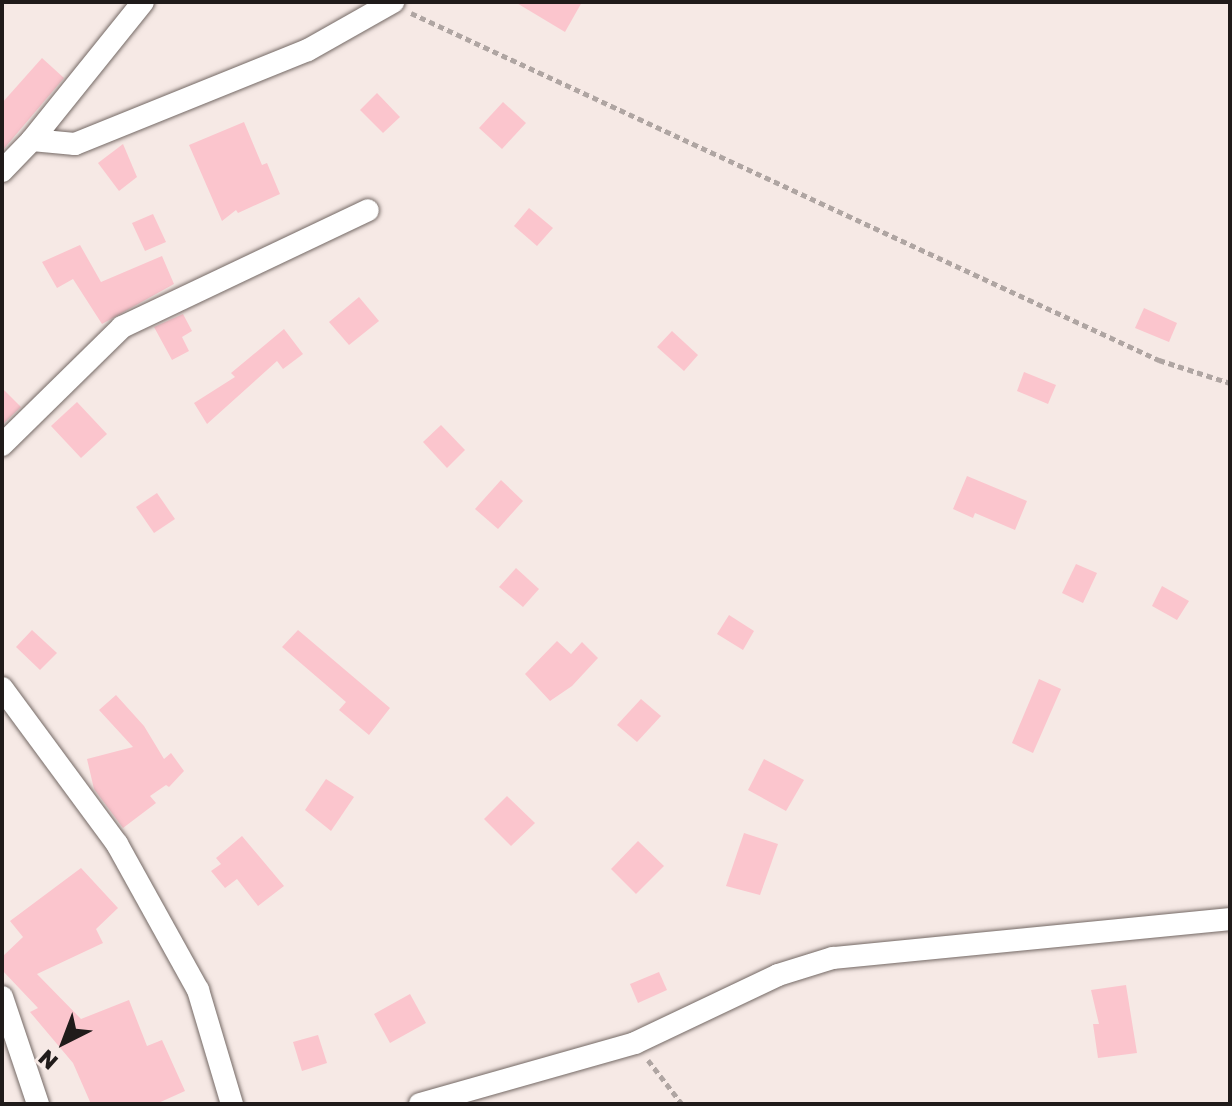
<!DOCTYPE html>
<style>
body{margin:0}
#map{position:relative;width:1232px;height:1106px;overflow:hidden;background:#f6e9e5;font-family:"Golos Text",sans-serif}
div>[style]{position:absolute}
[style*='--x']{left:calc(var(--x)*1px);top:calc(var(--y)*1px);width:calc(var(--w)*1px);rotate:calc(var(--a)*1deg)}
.building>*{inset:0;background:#fbc5cd}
.path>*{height:5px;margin-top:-2.5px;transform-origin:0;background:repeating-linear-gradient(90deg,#afa5a2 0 6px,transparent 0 10px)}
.roads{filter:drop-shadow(0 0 2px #746965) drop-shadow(0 0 2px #746965)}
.minor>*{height:22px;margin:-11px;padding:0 11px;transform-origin:11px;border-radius:11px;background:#fff}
span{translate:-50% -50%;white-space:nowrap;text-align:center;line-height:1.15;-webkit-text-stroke:6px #f6e9e5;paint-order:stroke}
.frame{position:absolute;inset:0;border:4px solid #201b1a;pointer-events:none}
.north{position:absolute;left:24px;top:1002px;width:80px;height:80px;-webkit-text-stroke:6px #f6e9e5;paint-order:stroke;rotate:222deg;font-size:22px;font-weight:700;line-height:32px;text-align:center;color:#201b1a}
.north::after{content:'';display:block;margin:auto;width:28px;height:36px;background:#201b1a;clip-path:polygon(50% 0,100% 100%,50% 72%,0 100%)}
</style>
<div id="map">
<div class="building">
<div style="clip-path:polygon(515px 2px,582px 2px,565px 32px)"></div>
<div style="clip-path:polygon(42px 58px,64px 78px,2px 151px,2px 103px)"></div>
<div style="clip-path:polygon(377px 93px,400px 117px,383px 133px,360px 110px)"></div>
<div style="clip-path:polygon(503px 102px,526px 123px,502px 149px,479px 128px)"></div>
<div style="clip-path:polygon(244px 122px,262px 165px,267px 163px,280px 194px,238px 213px,236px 210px,222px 221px,189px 145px)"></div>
<div style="clip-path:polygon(123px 144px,137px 177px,119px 191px,98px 163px)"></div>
<div style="clip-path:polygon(529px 208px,553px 228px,537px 246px,514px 226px)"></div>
<div style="clip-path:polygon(153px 214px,166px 242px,145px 251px,132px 223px)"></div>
<div style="clip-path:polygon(80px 245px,101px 282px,162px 256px,174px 284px,102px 324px,73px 279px,57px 288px,42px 262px)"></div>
<div style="clip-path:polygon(359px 297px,379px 321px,349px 345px,329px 322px)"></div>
<div style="clip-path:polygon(1144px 308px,1177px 323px,1169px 342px,1135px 328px)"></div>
<div style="clip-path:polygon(183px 314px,192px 331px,182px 337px,189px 351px,172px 360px,154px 327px)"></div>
<div style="clip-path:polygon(284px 329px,303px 354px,283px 369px,277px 361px,207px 424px,194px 403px,235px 377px,231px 373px)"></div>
<div style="clip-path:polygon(672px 331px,698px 355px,684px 371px,657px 347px)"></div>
<div style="clip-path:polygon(1024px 372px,1056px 385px,1048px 404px,1017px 391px)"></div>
<div style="clip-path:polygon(2px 388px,21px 407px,2px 425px)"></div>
<div style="clip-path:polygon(77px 402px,107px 434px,81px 458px,51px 426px)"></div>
<div style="clip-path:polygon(441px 425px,465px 450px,447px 468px,423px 442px)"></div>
<div style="clip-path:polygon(967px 476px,1027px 501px,1015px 530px,975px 513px,973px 518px,953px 509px)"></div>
<div style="clip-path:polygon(501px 480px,523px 501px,498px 529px,475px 509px)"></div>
<div style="clip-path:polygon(157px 493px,175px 519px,154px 533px,136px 507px)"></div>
<div style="clip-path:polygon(1076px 564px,1097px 573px,1083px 603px,1062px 593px)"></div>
<div style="clip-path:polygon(516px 568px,539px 589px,523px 607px,499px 587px)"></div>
<div style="clip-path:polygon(1162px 586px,1189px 601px,1177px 620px,1152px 606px)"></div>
<div style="clip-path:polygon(729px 615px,754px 631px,743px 650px,717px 634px)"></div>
<div style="clip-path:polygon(32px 630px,57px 653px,40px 670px,16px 647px)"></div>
<div style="clip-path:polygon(298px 630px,390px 708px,369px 735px,339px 710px,346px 702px,282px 647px)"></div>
<div style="clip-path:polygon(557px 641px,571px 654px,582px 642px,598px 658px,572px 686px,550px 701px,525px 674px)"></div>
<div style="clip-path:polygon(1039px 679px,1061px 689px,1033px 753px,1012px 743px)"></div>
<div style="clip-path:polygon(116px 695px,144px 726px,164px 759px,171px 753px,184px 771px,169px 787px,166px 785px,150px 796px,156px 803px,123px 828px,94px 789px,87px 759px,133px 747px,99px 710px)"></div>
<div style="clip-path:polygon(641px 699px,661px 716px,637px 742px,617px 725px)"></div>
<div style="clip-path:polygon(764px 759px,804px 780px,786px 811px,748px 790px)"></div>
<div style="clip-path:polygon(326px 779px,354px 797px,331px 831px,305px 810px)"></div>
<div style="clip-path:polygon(507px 796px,535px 823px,511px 846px,484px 819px)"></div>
<div style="clip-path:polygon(744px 833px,778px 844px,760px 895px,726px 886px)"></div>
<div style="clip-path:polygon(242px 836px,284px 886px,258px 906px,237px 879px,225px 888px,211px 871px,221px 864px,216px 858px)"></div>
<div style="clip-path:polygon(638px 841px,664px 866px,636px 894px,611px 869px)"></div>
<div style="clip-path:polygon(81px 868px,118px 908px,96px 929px,103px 943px,37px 974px,81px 1019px,129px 1000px,147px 1046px,162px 1040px,185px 1091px,156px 1104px,91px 1104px,73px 1063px,30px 1012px,38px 1008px,2px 970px,2px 957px,23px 937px,10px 921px)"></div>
<div style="clip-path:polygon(659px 972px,667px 990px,638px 1003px,630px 984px)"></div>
<div style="clip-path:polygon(1126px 985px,1137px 1053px,1098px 1058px,1093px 1024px,1099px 1024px,1091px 990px)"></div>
<div style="clip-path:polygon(410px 994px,426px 1023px,390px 1043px,374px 1014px)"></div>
<div style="clip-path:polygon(318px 1035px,327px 1063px,302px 1071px,293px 1042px)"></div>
</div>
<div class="path">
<div style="--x:411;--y:13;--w:825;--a:24.89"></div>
<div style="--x:1159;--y:360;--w:75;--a:17.9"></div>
<div style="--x:648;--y:1060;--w:56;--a:52.3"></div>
</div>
<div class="roads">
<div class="minor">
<div style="--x:32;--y:140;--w:43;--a:5.3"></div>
<div style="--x:75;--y:144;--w:251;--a:-22"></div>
<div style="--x:308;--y:50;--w:98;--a:-29.5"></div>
<div style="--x:2;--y:171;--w:43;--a:-45.9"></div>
<div style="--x:32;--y:140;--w:177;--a:-51.2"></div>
<div style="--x:2;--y:445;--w:168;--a:-44.5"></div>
<div style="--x:122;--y:327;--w:272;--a:-25.4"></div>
<div style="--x:2;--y:688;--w:194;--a:53.6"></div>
<div style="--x:117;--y:844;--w:167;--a:61"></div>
<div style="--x:198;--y:990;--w:119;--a:73.4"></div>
<div style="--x:2;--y:997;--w:113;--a:71.4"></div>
<div style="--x:420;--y:1104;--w:223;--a:-15.8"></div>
<div style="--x:635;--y:1043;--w:158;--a:-25.4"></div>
<div style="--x:778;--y:975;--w:58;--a:-17.2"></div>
<div style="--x:833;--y:958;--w:399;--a:-5.6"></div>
</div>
</div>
<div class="frame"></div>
<div class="north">N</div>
</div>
